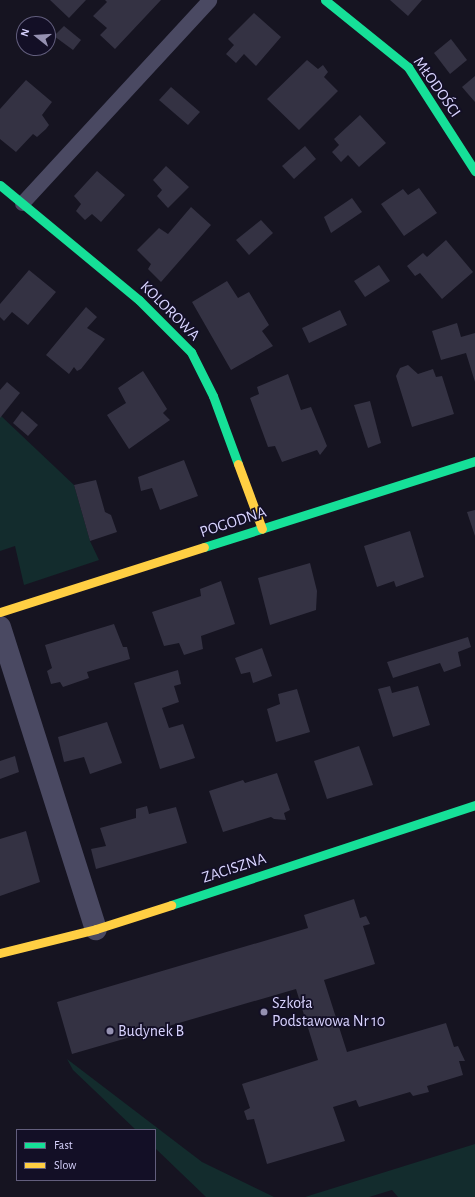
<!DOCTYPE html>
<meta charset="utf-8">
<style>
body{margin:0}
#map{position:relative;width:475px;height:1197px;overflow:hidden;background:#161421;font-family:"Alegreya Sans",sans-serif}
div>[style]{position:absolute}
[style*='--x']{left:calc(var(--x)*1px);top:calc(var(--y)*1px);width:calc(var(--w)*1px);rotate:calc(var(--a)*1deg)}
.green>*{inset:0;background:#132c2d}
.building>*{inset:0;background:#343243}
.lane>*{height:15px;margin:-7.5px;padding:0 7.5px;transform-origin:7.5px;border-radius:7.5px;background:#4a4962}
.street>*{height:22px;margin:-11px;padding:0 11px;transform-origin:11px;border-radius:11px;background:#4a4962}
.fast>*{height:9px;margin:-4.5px;padding:0 4.5px;transform-origin:4.5px;border-radius:4.5px;background:#16e098}
.slow>*{height:9px;margin:-4.5px;padding:0 4.5px;transform-origin:4.5px;border-radius:4.5px;background:#ffcf43}
.dots>*{width:11px;height:11px;translate:-50% -50%;box-sizing:border-box;border:2px solid #130f26;border-radius:50%}
span{translate:-50% -50%;white-space:nowrap;text-align:center;line-height:1.15;-webkit-text-stroke:3.5px #130f26;paint-order:stroke}
.street-label{font-size:16px;color:#d9d4ff}
.poi-label{font-size:16px;color:#d9d4ff}
.left{translate:0 -50%;text-align:left}
.legend{position:absolute;left:16px;top:1129px;width:140px;height:52px;box-sizing:border-box;background:#130f26;border:1px solid #625e7d;margin:0;padding:5px 7px;list-style:none;font-size:12px;color:#d9d4ff}
.legend li{display:flex;align-items:center;gap:8px;height:20px}
.legend b{width:20px;border:1px solid #625e7d}
.north{position:absolute;left:16px;top:16px;width:40px;height:40px;box-sizing:border-box;background:#130f26;border:1px solid #625e7d;border-radius:50%;rotate:287deg;font-size:11px;font-weight:700;line-height:16px;text-align:center;color:#d9d4ff}
.north::after{content:'';display:block;margin:auto;width:14px;height:18px;background:#9591b1;clip-path:polygon(50% 0,100% 100%,50% 72%,0 100%)}
</style>
<div id="map">
<div class="green">
<div style="clip-path:polygon(0 415px,74px 485px,90px 541px,99px 560px,24px 585px,15px 546px,0 551px)"></div>
<div style="clip-path:polygon(67px 1059px,202px 1162px,274px 1197px,206px 1197px,155px 1148px,155px 1130px,136px 1130px,73px 1070px)"></div>
<div style="clip-path:polygon(475px 1144px,475px 1197px,398px 1197px,392px 1190px,369px 1197px,305px 1197px)"></div>
</div>
<div class="building">
<div style="clip-path:polygon(50px 0,86px 0,69px 18px)"></div>
<div style="clip-path:polygon(105px 0,161px 0,115px 49px,100px 35px,107px 28px,93px 16px,107px 2px)"></div>
<div style="clip-path:polygon(390px 0,422px 0,408px 16px)"></div>
<div style="clip-path:polygon(254px 13px,281px 37px,256px 66px,244px 54px,236px 63px,226px 54px,234px 45px,228px 39px)"></div>
<div style="clip-path:polygon(64px 26px,81px 40px,73px 50px,54px 36px)"></div>
<div style="clip-path:polygon(451px 39px,467px 60px,450px 74px,434px 53px)"></div>
<div style="clip-path:polygon(307px 60px,318px 69px,323px 65px,328px 72px,324px 77px,338px 91px,299px 130px,267px 99px)"></div>
<div style="clip-path:polygon(475px 76px,475px 102px,462px 87px)"></div>
<div style="clip-path:polygon(26px 80px,52px 102px,42px 115px,49px 125px,46px 129px,37px 137px,33px 134px,16px 152px,0 139px,0 109px)"></div>
<div style="clip-path:polygon(171px 87px,200px 112px,188px 125px,159px 100px)"></div>
<div style="clip-path:polygon(360px 115px,386px 143px,359px 167px,348px 155px,341px 162px,332px 152px,339px 145px,334px 139px)"></div>
<div style="clip-path:polygon(305px 146px,316px 159px,294px 179px,282px 166px)"></div>
<div style="clip-path:polygon(166px 166px,189px 187px,168px 208px,157px 196px,162px 190px,153px 180px)"></div>
<div style="clip-path:polygon(97px 171px,125px 195px,101px 222px,92px 214px,85px 220px,76px 211px,81px 204px,74px 196px)"></div>
<div style="clip-path:polygon(419px 188px,437px 213px,404px 236px,381px 204px,403px 189px,408px 195px)"></div>
<div style="clip-path:polygon(352px 198px,362px 212px,331px 233px,324px 217px)"></div>
<div style="clip-path:polygon(191px 207px,211px 225px,161px 282px,148px 269px,151px 264px,137px 250px,159px 228px,168px 234px)"></div>
<div style="clip-path:polygon(261px 220px,273px 233px,249px 255px,236px 240px)"></div>
<div style="clip-path:polygon(446px 240px,473px 272px,442px 299px,420px 273px,415px 276px,407px 266px,423px 253px,427px 257px)"></div>
<div style="clip-path:polygon(379px 265px,390px 281px,365px 297px,354px 281px)"></div>
<div style="clip-path:polygon(29px 270px,56px 292px,28px 325px,12px 312px,4px 321px,0 317px,0 304px)"></div>
<div style="clip-path:polygon(227px 281px,238px 298px,249px 292px,269px 325px,262px 331px,273px 346px,231px 370px,192px 302px)"></div>
<div style="clip-path:polygon(86px 307px,97px 317px,87px 328px,105px 339px,81px 369px,77px 371px,74px 367px,69px 374px,46px 355px)"></div>
<div style="clip-path:polygon(340px 310px,347px 325px,309px 343px,302px 328px)"></div>
<div style="clip-path:polygon(457px 323px,461px 337px,475px 333px,475px 382px,466px 353px,441px 360px,432px 331px)"></div>
<div style="clip-path:polygon(408px 365px,418px 374px,433px 369px,436px 377px,442px 376px,454px 414px,412px 427px,396px 376px,400px 368px)"></div>
<div style="clip-path:polygon(143px 371px,167px 409px,163px 413px,170px 420px,129px 449px,107px 415px,126px 403px,118px 388px)"></div>
<div style="clip-path:polygon(288px 374px,301px 410px,311px 407px,327px 446px,320px 455px,317px 450px,282px 462px,275px 446px,268px 447px,250px 398px,259px 394px,257px 387px)"></div>
<div style="clip-path:polygon(7px 382px,20px 393px,0 418px,0 390px)"></div>
<div style="clip-path:polygon(370px 401px,381px 443px,368px 448px,354px 405px)"></div>
<div style="clip-path:polygon(22px 411px,38px 425px,28px 436px,13px 423px)"></div>
<div style="clip-path:polygon(184px 460px,198px 496px,160px 510px,152px 488px,141px 491px,138px 477px)"></div>
<div style="clip-path:polygon(96px 480px,105px 512px,111px 515px,117px 532px,90px 541px,74px 485px)"></div>
<div style="clip-path:polygon(475px 510px,475px 536px,467px 512px)"></div>
<div style="clip-path:polygon(410px 531px,424px 577px,396px 587px,394px 581px,377px 587px,364px 546px)"></div>
<div style="clip-path:polygon(310px 563px,317px 591px,316px 610px,270px 625px,258px 578px)"></div>
<div style="clip-path:polygon(221px 581px,235px 624px,201px 636px,203px 649px,184px 655px,179px 643px,164px 646px,152px 612px,201px 596px,200px 589px)"></div>
<div style="clip-path:polygon(114px 624px,123px 647px,127px 647px,130px 659px,87px 672px,89px 678px,63px 687px,60px 682px,51px 684px,47px 671px,52px 668px,45px 645px)"></div>
<div style="clip-path:polygon(468px 637px,471px 647px,458px 652px,461px 666px,444px 672px,440px 663px,393px 678px,387px 662px)"></div>
<div style="clip-path:polygon(262px 648px,272px 676px,253px 683px,250px 672px,241px 674px,235px 658px)"></div>
<div style="clip-path:polygon(178px 670px,181px 684px,174px 686px,179px 702px,162px 708px,169px 728px,183px 724px,195px 758px,160px 769px,134px 683px)"></div>
<div style="clip-path:polygon(390px 686px,392px 693px,418px 686px,430px 725px,393px 737px,378px 689px)"></div>
<div style="clip-path:polygon(297px 689px,310px 732px,276px 742px,267px 709px,280px 704px,278px 694px)"></div>
<div style="clip-path:polygon(107px 722px,122px 763px,90px 774px,84px 757px,64px 762px,58px 737px)"></div>
<div style="clip-path:polygon(359px 746px,373px 785px,327px 799px,314px 761px)"></div>
<div style="clip-path:polygon(15px 756px,19px 772px,0 779px,0 761px)"></div>
<div style="clip-path:polygon(277px 773px,290px 810px,284px 813px,286px 820px,274px 819px,271px 817px,223px 832px,209px 791px,243px 780px,245px 783px)"></div>
<div style="clip-path:polygon(147px 806px,149px 814px,176px 807px,187px 843px,96px 869px,91px 849px,106px 846px,100px 828px,136px 818px,136px 809px)"></div>
<div style="clip-path:polygon(26px 831px,40px 882px,0 896px,0 839px)"></div>
<div style="clip-path:polygon(354px 899px,360px 918px,366px 916px,370px 924px,363px 926px,375px 964px,324px 980px,347px 1052px,446px 1023px,454px 1047px,458px 1046px,465px 1061px,459px 1061px,463px 1075px,427px 1086px,429px 1092px,413px 1096px,410px 1092px,359px 1107px,356px 1100px,333px 1107px,345px 1141px,267px 1164px,254px 1119px,247px 1120px,244px 1111px,250px 1108px,242px 1084px,318px 1060px,296px 989px,72px 1054px,57px 1002px,308px 928px,304px 915px)"></div>
</div>
<div class="lane">
<div style="--x:22;--y:203;--w:276;--a:-47.3"></div>
</div>
<div class="street">
<div style="--x:0;--y:627;--w:317;--a:72.4"></div>
</div>
<div class="fast">
<div style="--x:325;--y:0;--w:107;--a:38.9"></div>
<div style="--x:408;--y:67;--w:124;--a:57.2"></div>
<div style="--x:0;--y:185;--w:180;--a:39.6"></div>
<div style="--x:139;--y:300;--w:74;--a:45"></div>
<div style="--x:191;--y:352;--w:49;--a:63.4"></div>
<div style="--x:213;--y:396;--w:72;--a:69.8"></div>
<div style="--x:204;--y:547;--w:284;--a:-17.6"></div>
<div style="--x:171;--y:905;--w:320;--a:-18.2"></div>
</div>
<div class="slow">
<div style="--x:238;--y:464;--w:69;--a:69.7"></div>
<div style="--x:0;--y:612;--w:214;--a:-17.7"></div>
<div style="--x:0;--y:953;--w:99;--a:-14"></div>
<div style="--x:96;--y:929;--w:79;--a:-17.7"></div>
</div>
<div class="dots">
<div style="left:264px;top:1012px;background:#9591b1"></div>
<div style="left:110px;top:1031px;background:#9591b1"></div>
</div>
<div class="street-label">
<span style="left:437px;top:87px;rotate:55deg">MŁODOŚCI</span>
<span style="left:170px;top:311px;rotate:45deg">KOLOROWA</span>
<span style="left:233px;top:522px;rotate:-18deg">POGODNA</span>
<span style="left:234px;top:868px;rotate:-18deg">ZACISZNA</span>
</div>
<div class="poi-label">
<span class="left" style="left:272px;top:1012px">Szkoła<br>Podstawowa Nr 10</span>
<span class="left" style="left:118px;top:1031px">Budynek B</span>
</div>
<ul class="legend">
<li><b style="height:5px;background:#16e098"></b>Fast</li>
<li><b style="height:5px;background:#ffcf43"></b>Slow</li>
</ul>
<div class="north">N</div>
</div>
